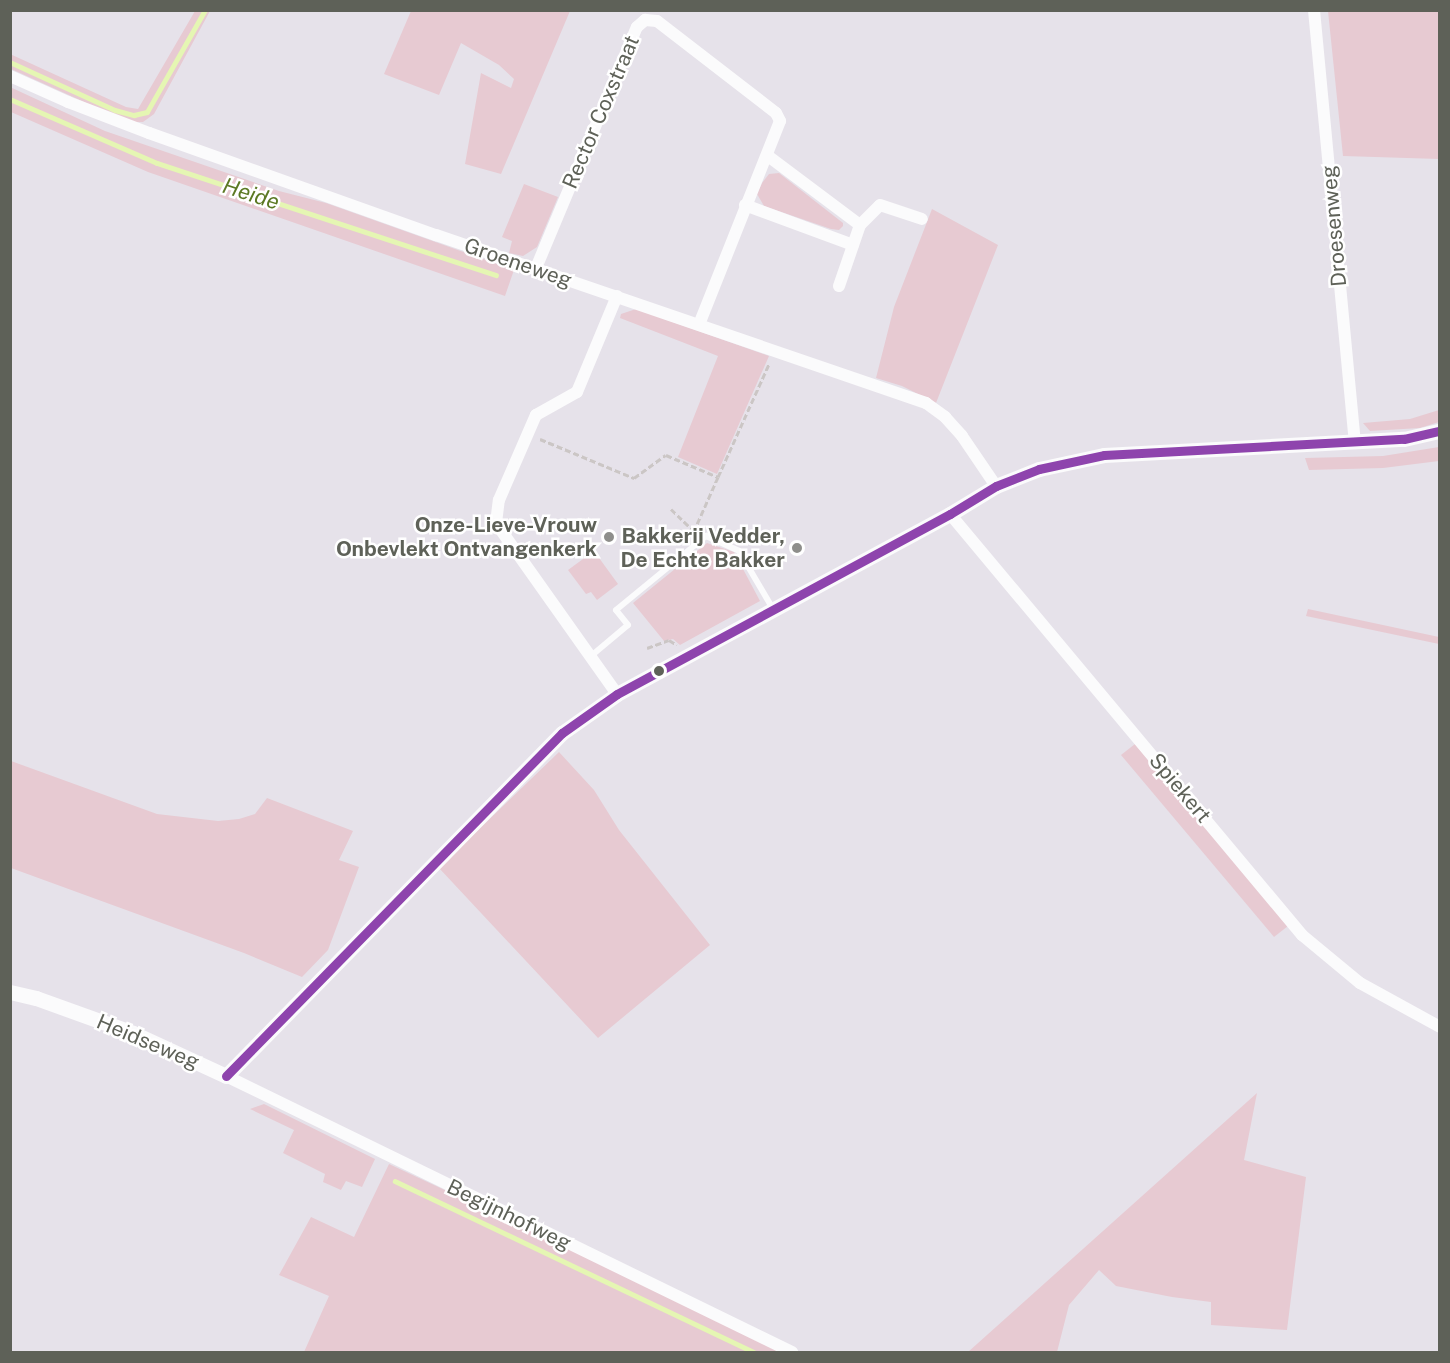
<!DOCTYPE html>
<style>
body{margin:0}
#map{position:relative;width:1450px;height:1363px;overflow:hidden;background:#e6e2ea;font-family:"Public Sans",sans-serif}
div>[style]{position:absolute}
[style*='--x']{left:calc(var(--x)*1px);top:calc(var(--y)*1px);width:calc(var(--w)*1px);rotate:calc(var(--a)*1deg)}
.green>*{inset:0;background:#e7cad2}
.stream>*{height:4.5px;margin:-2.25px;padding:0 2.25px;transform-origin:2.25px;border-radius:2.25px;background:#e5f6b3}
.path>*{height:3px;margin-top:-1.5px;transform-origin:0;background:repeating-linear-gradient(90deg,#cbc6c5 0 6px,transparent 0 9px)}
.service>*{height:6px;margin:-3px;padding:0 3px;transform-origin:3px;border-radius:3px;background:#fbfbfc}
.minor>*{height:12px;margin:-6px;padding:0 6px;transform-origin:6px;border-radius:6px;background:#fbfbfc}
.tertiary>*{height:15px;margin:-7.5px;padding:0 7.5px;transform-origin:7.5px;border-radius:7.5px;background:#fbfbfc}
.bus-1>*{height:9px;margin:-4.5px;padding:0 4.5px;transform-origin:4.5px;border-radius:4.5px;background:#8e44ad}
.dots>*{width:16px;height:16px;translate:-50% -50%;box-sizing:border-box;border:3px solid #fff;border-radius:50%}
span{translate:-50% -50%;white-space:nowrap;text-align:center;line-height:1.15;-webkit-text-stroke:5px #fff;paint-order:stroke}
.street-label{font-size:21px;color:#5e6158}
.poi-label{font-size:21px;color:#5e6158;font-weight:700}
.right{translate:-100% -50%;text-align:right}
.water-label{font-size:22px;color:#5c7924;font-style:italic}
.frame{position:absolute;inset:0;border:12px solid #5e6158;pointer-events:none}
</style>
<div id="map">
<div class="green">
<div style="clip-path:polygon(195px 11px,210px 11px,154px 114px,143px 122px,134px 122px,113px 115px,11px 69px,10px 54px,126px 107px,138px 109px)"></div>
<div style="clip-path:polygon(411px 11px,570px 11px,501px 174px,465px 164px,481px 73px,511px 88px,514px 79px,499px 65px,461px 43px,439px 95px,384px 74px)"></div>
<div style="clip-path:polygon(1328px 11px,1439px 11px,1439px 159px,1343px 156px)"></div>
<div style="clip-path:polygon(10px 87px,105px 131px,279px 191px,326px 203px,514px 270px,505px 296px,148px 172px,11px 112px)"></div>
<div style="clip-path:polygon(779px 173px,843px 223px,843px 226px,839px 230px,831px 229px,764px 206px,757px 194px,762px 183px,769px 174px)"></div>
<div style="clip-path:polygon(524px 184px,558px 197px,537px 247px,523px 256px,509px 253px,512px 241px,502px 237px)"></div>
<div style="clip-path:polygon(932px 209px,998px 245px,936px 403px,902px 386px,876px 378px,894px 307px)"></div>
<div style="clip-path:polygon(636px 309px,769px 356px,717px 474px,678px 457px,718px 356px,620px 318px,621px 314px)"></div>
<div style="clip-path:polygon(1439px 410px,1439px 422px,1420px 428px,1370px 431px,1363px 423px,1410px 419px)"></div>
<div style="clip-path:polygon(1439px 447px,1439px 461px,1383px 468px,1309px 470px,1305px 458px,1383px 456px)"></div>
<div style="clip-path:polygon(707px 543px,734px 552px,760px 601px,680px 645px,673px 639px,664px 641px,633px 603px)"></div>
<div style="clip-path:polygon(594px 551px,618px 584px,597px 600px,591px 592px,586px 594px,568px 570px)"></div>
<div style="clip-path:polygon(1308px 609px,1439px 637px,1439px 644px,1306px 616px)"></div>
<div style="clip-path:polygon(1135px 744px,1288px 926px,1274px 937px,1121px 755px)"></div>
<div style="clip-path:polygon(559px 752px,594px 790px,619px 830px,710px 945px,598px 1038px,439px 868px)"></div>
<div style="clip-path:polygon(11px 761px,157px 814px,218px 821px,239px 819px,255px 814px,267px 798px,353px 831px,339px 860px,359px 867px,328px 950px,302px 977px,244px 953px,11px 868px)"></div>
<div style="clip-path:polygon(1257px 1093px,1244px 1160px,1306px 1177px,1287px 1330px,1211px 1325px,1211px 1302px,1172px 1297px,1116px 1286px,1099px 1270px,1069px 1305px,1057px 1352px,968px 1352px)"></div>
<div style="clip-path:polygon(264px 1104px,375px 1159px,362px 1187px,346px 1181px,341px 1190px,323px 1182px,325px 1174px,283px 1153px,294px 1130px,250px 1109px)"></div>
<div style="clip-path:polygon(389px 1164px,569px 1248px,780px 1352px,304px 1352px,329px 1296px,279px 1275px,311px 1217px,354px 1237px)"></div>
</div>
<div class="stream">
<div style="--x:10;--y:62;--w:115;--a:24.6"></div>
<div style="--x:115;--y:110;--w:20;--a:15"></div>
<div style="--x:134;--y:115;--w:13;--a:-13"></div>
<div style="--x:147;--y:112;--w:117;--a:-60.4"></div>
<div style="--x:10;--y:99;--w:160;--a:23.5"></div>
<div style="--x:157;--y:163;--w:357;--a:18.3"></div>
<div style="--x:395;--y:1181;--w:397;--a:25.5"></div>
</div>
<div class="path">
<div style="--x:540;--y:439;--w:102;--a:22.5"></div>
<div style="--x:634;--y:478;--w:39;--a:-36"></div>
<div style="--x:666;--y:455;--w:56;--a:22.9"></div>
<div style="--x:718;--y:477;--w:59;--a:114"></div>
<div style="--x:718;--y:477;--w:124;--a:-65.7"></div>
<div style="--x:671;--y:509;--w:30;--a:44"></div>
<div style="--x:647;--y:648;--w:23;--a:-20"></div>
<div style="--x:669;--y:640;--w:9;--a:32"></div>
</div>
<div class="service">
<div style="--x:591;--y:656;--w:48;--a:-40"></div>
<div style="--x:628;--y:625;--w:19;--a:-129"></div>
<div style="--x:616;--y:610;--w:117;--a:-39.4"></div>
<div style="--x:706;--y:536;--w:36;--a:24"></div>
<div style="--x:739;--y:551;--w:67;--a:59.6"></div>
</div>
<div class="minor">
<div style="--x:1314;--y:10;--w:434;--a:84.6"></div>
<div style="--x:10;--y:76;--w:64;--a:24.1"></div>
<div style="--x:68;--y:102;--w:87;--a:20.9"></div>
<div style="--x:149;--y:133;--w:305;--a:19.6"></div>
<div style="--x:436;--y:235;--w:518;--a:18.92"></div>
<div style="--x:926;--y:403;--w:24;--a:36"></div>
<div style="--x:945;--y:417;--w:25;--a:48"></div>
<div style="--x:962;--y:436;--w:60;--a:55.8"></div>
<div style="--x:768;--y:156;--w:115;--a:36.9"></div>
<div style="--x:745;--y:205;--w:115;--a:20.3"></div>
<div style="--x:536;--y:268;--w:261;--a:-67.3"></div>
<div style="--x:637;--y:27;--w:11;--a:-41"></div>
<div style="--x:645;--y:20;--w:12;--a:5"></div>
<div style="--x:657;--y:21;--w:150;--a:37.7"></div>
<div style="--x:776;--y:113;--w:9;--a:63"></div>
<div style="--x:780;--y:121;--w:219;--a:111.7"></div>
<div style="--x:839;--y:286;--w:65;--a:-71"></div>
<div style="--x:860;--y:225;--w:28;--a:-45"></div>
<div style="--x:880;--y:205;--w:44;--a:18.4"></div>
<div style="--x:950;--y:514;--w:549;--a:50.1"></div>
<div style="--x:1302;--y:935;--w:75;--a:39.6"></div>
<div style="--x:1360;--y:983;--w:91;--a:28.8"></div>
<div style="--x:617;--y:694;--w:209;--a:-125.3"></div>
<div style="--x:496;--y:523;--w:23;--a:-83"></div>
<div style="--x:499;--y:500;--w:93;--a:-66.5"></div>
<div style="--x:536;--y:415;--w:47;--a:-29.3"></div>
<div style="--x:577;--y:392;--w:104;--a:-67.4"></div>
<div style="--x:226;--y:1076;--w:630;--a:26"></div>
</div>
<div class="tertiary">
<div style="--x:10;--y:992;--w:27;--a:13"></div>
<div style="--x:36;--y:998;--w:103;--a:19.8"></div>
<div style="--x:133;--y:1033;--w:102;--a:24.8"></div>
<div style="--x:226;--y:1076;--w:480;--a:-45.6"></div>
<div style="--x:562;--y:733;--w:67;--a:-35.3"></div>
<div style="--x:617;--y:694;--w:379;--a:-28.4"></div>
<div style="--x:950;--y:514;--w:54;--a:-31.3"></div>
<div style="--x:996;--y:486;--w:46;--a:-21.6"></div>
<div style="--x:1039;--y:469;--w:66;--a:-12.2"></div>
<div style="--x:1104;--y:455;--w:300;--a:-3.1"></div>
<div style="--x:1404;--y:439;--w:37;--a:-13"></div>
</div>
<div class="bus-1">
<div style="--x:226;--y:1076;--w:480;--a:-45.6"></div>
<div style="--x:562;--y:733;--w:67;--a:-35.3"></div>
<div style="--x:617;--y:694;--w:379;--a:-28.4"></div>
<div style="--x:950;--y:514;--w:54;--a:-31.3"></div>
<div style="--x:996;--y:486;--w:46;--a:-21.6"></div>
<div style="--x:1039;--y:469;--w:66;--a:-12.2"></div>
<div style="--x:1104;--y:455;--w:300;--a:-3.1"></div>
<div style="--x:1404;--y:439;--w:37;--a:-13"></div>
</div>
<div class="dots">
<div style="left:609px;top:537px;background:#8e8e8b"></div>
<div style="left:797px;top:548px;background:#8e8e8b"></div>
<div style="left:659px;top:671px;background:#5e6158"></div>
</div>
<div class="street-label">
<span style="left:601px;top:112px;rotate:-67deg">Rector Coxstraat</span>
<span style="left:1334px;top:226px;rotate:-95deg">Droesenweg</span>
<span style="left:518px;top:263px;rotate:19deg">Groeneweg</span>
<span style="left:1180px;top:788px;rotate:50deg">Spiekert</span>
<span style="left:148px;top:1042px;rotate:23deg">Heidseweg</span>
<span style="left:509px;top:1215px;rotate:26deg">Begijnhofweg</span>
</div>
<div class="poi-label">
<span class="right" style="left:597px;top:537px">Onze-Lieve-Vrouw<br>Onbevlekt Ontvangenkerk</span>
<span class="right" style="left:785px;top:548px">Bakkerij Vedder,<br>De Echte Bakker</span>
</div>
<div class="water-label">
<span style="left:251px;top:194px;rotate:18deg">Heide</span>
</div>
<div class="frame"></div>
</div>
